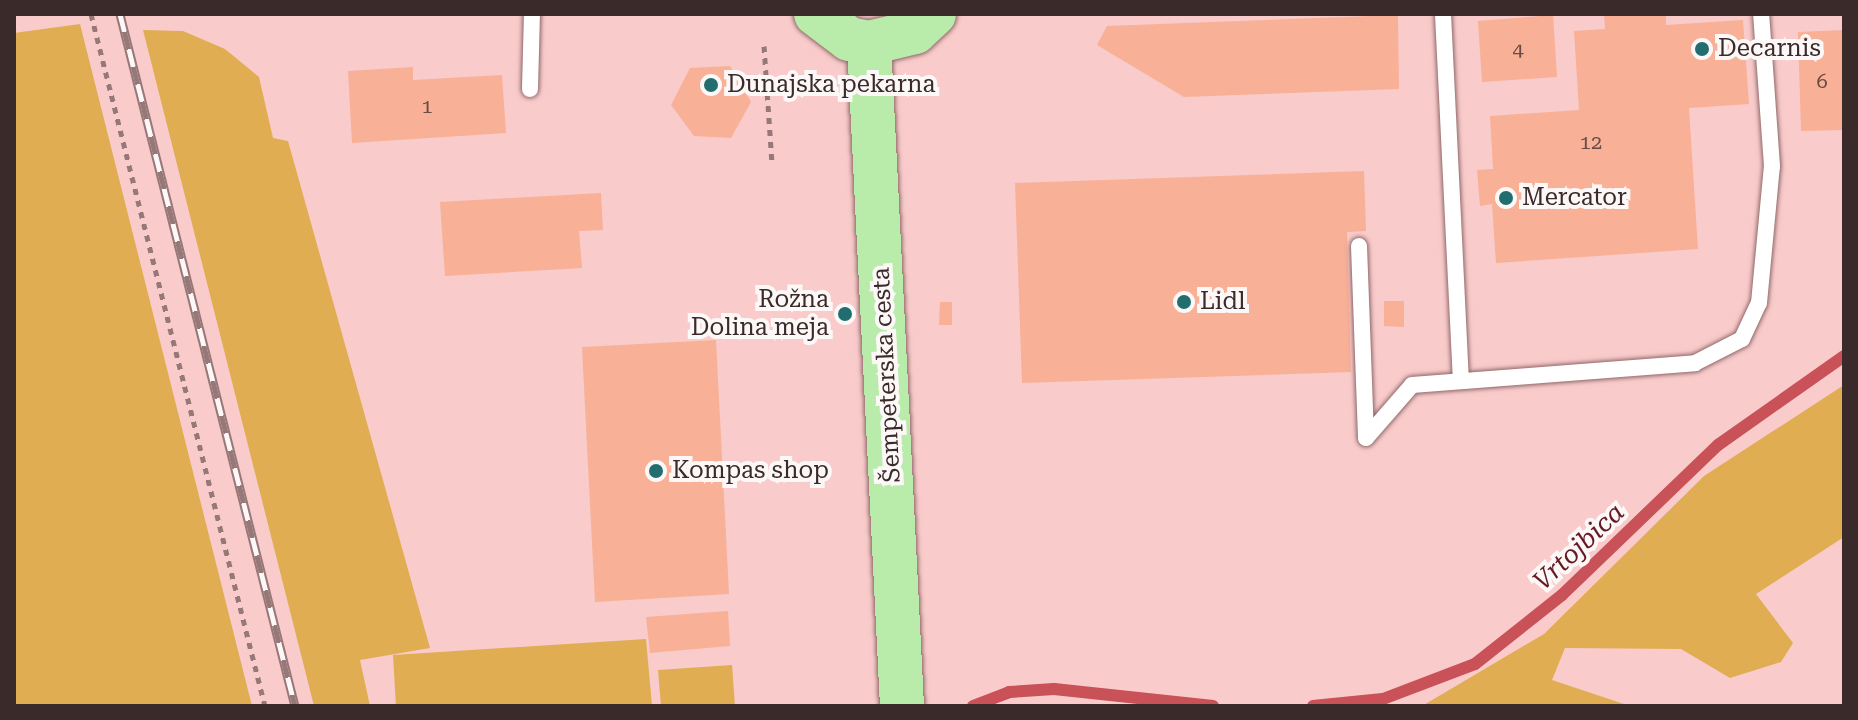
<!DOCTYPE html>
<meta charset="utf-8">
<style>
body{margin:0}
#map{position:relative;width:1858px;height:720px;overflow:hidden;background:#f9cbcb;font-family:"Roboto Serif",serif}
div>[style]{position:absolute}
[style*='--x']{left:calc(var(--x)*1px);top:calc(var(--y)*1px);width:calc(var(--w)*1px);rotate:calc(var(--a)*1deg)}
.green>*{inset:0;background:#e0ad52}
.stream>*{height:12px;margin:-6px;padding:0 6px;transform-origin:6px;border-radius:6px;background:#c95158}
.building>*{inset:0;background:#f8b097}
.path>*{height:5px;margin-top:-2.5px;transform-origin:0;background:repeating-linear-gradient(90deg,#977878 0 6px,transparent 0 12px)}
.roads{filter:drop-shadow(0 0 2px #906868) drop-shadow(0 0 2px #906868)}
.lane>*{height:16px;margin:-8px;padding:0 8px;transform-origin:8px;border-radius:8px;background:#fff}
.primary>*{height:44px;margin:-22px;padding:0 22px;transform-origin:22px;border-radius:22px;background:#b9ebab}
.rail>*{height:9px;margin-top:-4.5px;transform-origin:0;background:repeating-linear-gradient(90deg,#fdf8f8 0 18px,#977878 0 36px);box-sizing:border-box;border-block:2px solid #977878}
.dots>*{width:22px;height:22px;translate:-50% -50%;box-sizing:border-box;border:4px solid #fdf8f8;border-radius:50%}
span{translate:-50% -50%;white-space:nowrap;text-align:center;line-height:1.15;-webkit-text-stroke:8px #fdf8f8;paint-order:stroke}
.number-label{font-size:20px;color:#6a4c45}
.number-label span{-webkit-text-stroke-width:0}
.poi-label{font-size:24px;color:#3b2a2a}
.left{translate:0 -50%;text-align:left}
.right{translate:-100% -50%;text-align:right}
.street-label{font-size:24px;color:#3b2a2a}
.water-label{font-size:26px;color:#671922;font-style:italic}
.frame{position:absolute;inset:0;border:16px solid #3b2a2a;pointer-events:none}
</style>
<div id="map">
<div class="green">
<div style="clip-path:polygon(80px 24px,109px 139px,252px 706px,14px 706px,14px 33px)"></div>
<div style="clip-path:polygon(143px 30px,183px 31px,225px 49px,259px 77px,273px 138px,288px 141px,430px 648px,360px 660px,370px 706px,314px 706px)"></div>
<div style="clip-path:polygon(1844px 385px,1844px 537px,1756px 594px,1793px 643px,1781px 662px,1730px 678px,1681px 649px,1565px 648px,1552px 680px,1630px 706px,1422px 706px,1544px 634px,1704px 476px)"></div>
<div style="clip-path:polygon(646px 639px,652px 706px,396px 706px,393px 655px)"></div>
<div style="clip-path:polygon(732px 665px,735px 706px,661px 706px,658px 670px)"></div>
</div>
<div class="stream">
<div style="--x:973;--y:706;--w:39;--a:-21"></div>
<div style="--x:1009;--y:692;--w:45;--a:-3.8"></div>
<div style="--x:1054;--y:689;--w:160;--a:6.1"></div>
<div style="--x:1313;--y:706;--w:70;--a:-5.7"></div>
<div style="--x:1383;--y:699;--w:98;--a:-20.8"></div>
<div style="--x:1475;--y:664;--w:111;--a:-38.4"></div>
<div style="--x:1562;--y:595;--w:216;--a:-43.9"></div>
<div style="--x:1718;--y:445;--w:154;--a:-35.2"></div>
</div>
<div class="building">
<div style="clip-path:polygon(1604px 14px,1666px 14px,1666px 25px,1743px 20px,1749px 104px,1689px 108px,1698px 249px,1496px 263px,1492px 204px,1480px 206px,1477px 170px,1493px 169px,1490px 116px,1579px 110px,1574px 31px,1605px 29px)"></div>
<div style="clip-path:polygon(1398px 15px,1399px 89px,1184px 97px,1097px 45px,1107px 26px)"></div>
<div style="clip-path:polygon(1553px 15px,1557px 77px,1482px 82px,1478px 21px)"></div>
<div style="clip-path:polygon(1844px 30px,1844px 130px,1801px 131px,1798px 32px)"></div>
<div style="clip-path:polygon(730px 66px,751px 102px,731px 138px,694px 136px,671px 105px,690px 68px)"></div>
<div style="clip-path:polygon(413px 67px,413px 80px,502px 75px,506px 133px,352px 143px,348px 71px)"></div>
<div style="clip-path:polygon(1364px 171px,1366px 231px,1347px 232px,1351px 372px,1022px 383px,1015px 183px)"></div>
<div style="clip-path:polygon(601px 193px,603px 230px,579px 231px,582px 268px,445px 276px,440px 202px)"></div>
<div style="clip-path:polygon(1384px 301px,1404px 301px,1404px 327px,1384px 326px)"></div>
<div style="clip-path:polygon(940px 302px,952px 302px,952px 325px,939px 325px)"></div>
<div style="clip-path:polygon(716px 340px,729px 594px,595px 602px,582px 347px)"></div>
<div style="clip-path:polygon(728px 611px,730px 646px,650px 653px,646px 617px)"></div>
</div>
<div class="path">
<div style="--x:91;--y:14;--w:714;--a:75.89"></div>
<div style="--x:764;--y:46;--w:117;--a:86.1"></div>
</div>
<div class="roads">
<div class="lane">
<div style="--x:1443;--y:14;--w:363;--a:87.2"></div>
<div style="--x:530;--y:89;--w:75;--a:-88.5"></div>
<div style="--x:1359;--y:246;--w:192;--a:87.9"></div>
<div style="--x:1366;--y:438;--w:70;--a:-49"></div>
<div style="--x:1412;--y:385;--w:284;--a:-4.4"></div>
<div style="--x:1695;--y:363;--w:53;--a:-27.1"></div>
<div style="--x:1742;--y:339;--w:40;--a:-65"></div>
<div style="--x:1759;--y:303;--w:138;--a:-84.6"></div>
<div style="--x:1772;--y:166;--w:152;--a:-94.1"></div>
</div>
<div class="primary">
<div style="--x:816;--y:14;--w:41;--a:37.1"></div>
<div style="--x:849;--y:39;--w:20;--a:11"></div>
<div style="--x:869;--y:43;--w:47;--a:-13.4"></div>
<div style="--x:915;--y:32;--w:26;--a:-43"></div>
<div style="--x:869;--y:43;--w:664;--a:87.15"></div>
</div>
</div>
<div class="rail">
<div style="--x:120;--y:14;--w:714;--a:75.81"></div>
</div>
<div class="dots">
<div style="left:1702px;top:49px;background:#216d70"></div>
<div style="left:711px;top:85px;background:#216d70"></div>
<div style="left:1506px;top:198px;background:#216d70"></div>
<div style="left:1184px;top:302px;background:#216d70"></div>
<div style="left:845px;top:314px;background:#216d70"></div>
<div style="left:656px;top:471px;background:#216d70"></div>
</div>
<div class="number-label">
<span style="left:1518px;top:49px">4</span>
<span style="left:1822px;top:81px">6</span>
<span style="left:427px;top:106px">1</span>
<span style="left:1591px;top:142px">12</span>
</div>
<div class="poi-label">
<span class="left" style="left:1718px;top:49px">Decarnis</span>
<span class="left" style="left:727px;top:85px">Dunajska pekarna</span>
<span class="left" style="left:1522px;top:198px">Mercator</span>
<span class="right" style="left:829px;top:314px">Rožna<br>Dolina meja</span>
<span class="left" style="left:1200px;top:302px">Lidl</span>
<span class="left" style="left:672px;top:471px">Kompas shop</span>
</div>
<div class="street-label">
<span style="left:887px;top:375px;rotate:-93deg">Šempeterska cesta</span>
</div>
<div class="water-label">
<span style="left:1579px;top:547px;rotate:-43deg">Vrtojbica</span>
</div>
<div class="frame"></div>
</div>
